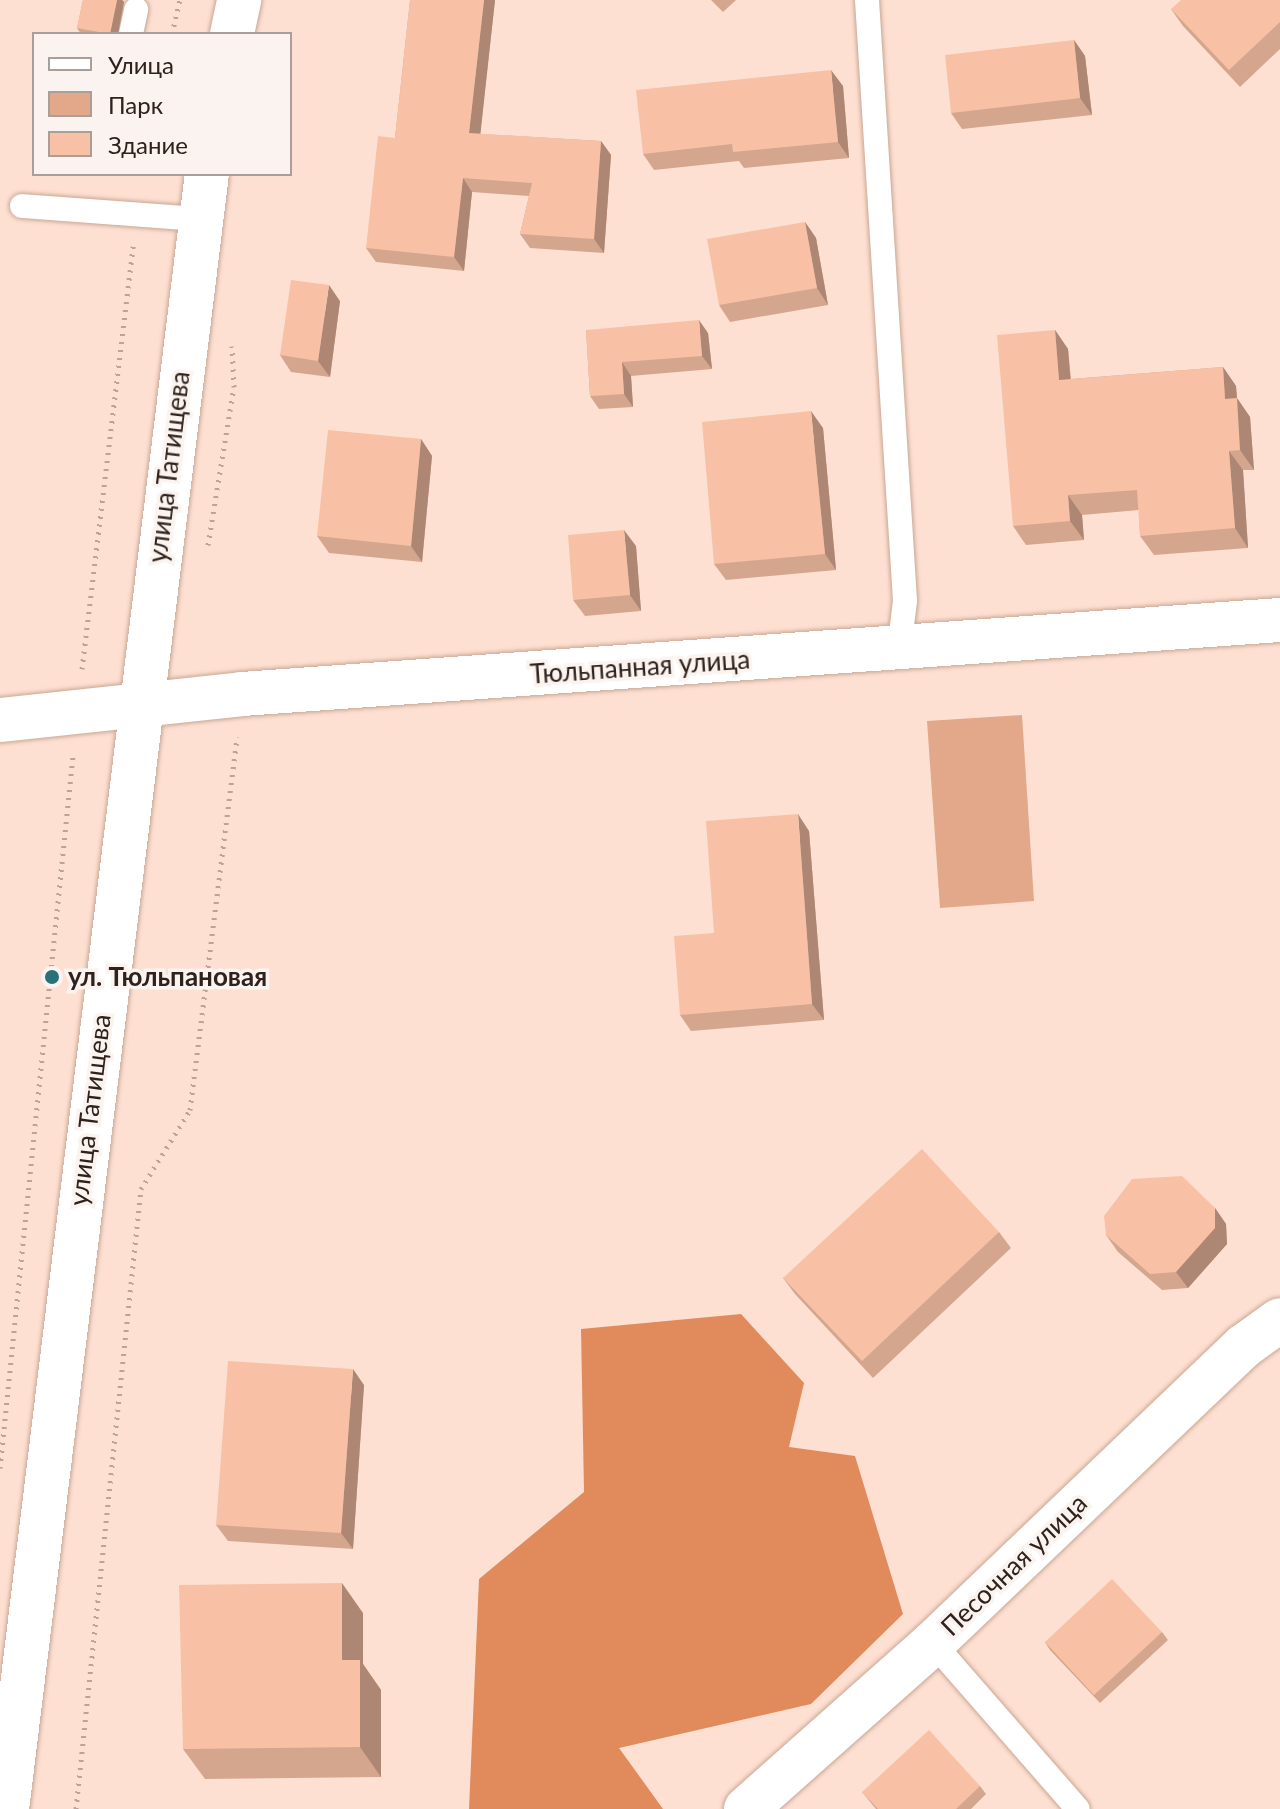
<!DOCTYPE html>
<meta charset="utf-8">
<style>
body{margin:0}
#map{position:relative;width:1280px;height:1809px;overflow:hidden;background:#fee0d2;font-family:Lato,sans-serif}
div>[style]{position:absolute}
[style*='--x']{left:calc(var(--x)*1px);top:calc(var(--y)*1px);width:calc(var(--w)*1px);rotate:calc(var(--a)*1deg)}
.green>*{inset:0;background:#e3a789}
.forest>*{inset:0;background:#e18a5c}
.path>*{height:5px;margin-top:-2.5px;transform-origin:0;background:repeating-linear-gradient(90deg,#bca397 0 2px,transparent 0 8px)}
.roads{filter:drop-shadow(0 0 2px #caa795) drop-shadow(0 0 2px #caa795)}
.lane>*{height:24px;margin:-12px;padding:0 12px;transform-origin:12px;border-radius:12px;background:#fff}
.street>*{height:44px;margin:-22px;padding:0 22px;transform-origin:22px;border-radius:22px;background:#fff}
.secondary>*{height:44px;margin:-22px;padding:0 22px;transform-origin:22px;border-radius:22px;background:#fff}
.wall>*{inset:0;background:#d5a68e}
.shaded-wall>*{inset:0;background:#ae8774}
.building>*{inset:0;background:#f8c1a5}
.dots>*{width:22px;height:22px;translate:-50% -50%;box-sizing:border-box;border:4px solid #faf3ef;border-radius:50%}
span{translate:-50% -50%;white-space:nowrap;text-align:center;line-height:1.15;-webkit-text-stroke:7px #faf3ef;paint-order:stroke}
.street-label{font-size:26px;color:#2f211b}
.poi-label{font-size:26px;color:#2f211b;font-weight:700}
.left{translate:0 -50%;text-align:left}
.legend{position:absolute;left:32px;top:32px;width:260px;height:144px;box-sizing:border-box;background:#faf3ef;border:2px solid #a99f9a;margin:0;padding:10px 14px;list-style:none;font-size:24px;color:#2f211b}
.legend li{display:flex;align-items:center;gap:16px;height:40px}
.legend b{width:40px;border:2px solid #a99f9a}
</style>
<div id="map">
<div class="green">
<div style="clip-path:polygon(1022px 715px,1034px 901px,940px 908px,927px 721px)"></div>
</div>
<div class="forest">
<div style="clip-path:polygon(741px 1314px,804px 1383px,789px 1447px,855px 1456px,903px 1614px,811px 1704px,619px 1748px,663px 1809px,469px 1809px,479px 1579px,584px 1492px,581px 1329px)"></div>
</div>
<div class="path">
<div style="--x:172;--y:34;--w:35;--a:-77"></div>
<div style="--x:208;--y:545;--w:160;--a:-80.7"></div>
<div style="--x:234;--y:387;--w:41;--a:-92.8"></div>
<div style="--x:82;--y:669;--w:426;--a:-83.1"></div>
<div style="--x:0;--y:1468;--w:717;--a:-84.15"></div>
<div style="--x:76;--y:1809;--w:623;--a:-84.02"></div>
<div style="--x:141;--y:1189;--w:93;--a:-58.2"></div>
<div style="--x:190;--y:1110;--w:376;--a:-82.8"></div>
</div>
<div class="roads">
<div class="lane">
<div style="--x:867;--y:0;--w:602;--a:86.38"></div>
<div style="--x:905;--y:601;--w:49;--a:97"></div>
<div style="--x:131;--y:34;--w:25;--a:-78"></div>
<div style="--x:22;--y:206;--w:178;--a:4.2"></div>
<div style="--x:933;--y:1643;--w:220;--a:48.9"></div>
</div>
<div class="street">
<div style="--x:0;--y:720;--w:243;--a:-6.1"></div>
<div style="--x:242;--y:694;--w:1041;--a:-4.08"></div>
<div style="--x:746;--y:1809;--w:250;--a:-41.6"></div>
<div style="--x:933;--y:1643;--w:430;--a:-43.7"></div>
<div style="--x:1244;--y:1346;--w:44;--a:-35.8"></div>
</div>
<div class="secondary">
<div style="--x:232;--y:34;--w:35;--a:-78"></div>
<div style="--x:7;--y:1809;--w:1647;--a:-83.03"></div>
</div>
</div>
<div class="wall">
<div style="clip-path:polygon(83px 0,122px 0,124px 2px,118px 34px,81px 34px,77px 28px)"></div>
<div style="clip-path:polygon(410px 0,495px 0,480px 134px,601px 141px,611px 155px,604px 253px,530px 248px,520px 234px,529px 196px,472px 192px,464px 271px,376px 262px,366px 248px,395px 138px)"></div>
<div style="clip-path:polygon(711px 0,736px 0,723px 12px)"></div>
<div style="clip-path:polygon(1280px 0,1280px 49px,1240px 87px,1183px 26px,1171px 9px)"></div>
<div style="clip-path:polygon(1074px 40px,1085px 56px,1092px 115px,962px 129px,951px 113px)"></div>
<div style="clip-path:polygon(843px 86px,849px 158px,744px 168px,739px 161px,654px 170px,643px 154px)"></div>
<div style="clip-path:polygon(805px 222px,816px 238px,828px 305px,730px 322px,719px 305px)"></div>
<div style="clip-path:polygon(340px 301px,330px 377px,291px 372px,280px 355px)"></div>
<div style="clip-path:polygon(586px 330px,708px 333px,712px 369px,631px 376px,633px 407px,599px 409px,590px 396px)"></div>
<div style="clip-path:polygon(1055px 330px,1068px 349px,1071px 379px,1223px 367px,1236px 386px,1237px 398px,1250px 417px,1254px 470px,1243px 470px,1248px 548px,1154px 555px,1140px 536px,1139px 510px,1082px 515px,1084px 540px,1026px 545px,1013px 526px)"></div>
<div style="clip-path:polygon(823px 428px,836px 570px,726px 580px,714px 564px)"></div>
<div style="clip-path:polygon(421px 439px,432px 456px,422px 562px,329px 553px,317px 536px)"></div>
<div style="clip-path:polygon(636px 546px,641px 611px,585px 616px,573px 600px)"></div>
<div style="clip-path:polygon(809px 831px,824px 1020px,691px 1031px,680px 1015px,714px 933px)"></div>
<div style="clip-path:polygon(1215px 1208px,1226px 1224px,1227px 1244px,1188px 1288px,1162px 1290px,1118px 1252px,1106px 1235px)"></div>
<div style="clip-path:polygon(999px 1232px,1011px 1248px,873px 1378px,795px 1294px,783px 1278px)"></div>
<div style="clip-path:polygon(364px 1385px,353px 1549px,228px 1541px,216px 1525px)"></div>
<div style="clip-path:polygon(363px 1613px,363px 1664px,381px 1690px,381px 1777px,205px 1779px,183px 1749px)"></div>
<div style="clip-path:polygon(1162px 1632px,1168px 1640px,1100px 1703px,1050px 1650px,1045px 1642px)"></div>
<div style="clip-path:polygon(980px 1786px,986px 1794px,971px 1809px,876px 1809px,862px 1792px)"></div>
</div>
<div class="shaded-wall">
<div style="clip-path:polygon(117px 0,122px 0,124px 2px,118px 34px,110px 34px)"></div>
<div style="clip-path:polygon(484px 0,495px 0,479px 147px,469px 133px)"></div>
<div style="clip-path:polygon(1074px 40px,1085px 56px,1092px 115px,1080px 98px)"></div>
<div style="clip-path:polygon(831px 70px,843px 86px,849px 158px,838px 142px)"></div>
<div style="clip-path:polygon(601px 141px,611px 155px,604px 253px,594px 239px)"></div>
<div style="clip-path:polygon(463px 178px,472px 192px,464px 271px,454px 257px)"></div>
<div style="clip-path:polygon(805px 222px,816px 238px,828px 305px,817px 288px)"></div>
<div style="clip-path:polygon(329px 285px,340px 301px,330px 377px,318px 361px)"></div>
<div style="clip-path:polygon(699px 320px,708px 333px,712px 369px,702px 356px)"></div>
<div style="clip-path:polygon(1055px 330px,1068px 349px,1072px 399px,1059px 380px)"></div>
<div style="clip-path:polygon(622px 362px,631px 376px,633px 407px,624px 394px)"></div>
<div style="clip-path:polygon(1223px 367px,1236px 386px,1237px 398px,1250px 417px,1254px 470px,1240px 450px,1225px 399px)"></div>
<div style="clip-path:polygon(811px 411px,823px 428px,836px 570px,825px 554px)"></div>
<div style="clip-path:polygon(421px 439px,432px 456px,422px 562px,411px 546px)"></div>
<div style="clip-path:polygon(1229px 451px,1243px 470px,1248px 548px,1235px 528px)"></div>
<div style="clip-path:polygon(1068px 495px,1082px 515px,1084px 540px,1070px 521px)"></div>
<div style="clip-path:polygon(624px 530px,636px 546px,641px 611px,630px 595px)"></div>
<div style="clip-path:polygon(798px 814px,809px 831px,824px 1020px,812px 1004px)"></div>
<div style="clip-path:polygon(1215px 1208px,1226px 1224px,1227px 1244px,1188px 1288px,1176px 1272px)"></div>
<div style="clip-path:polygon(353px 1369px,364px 1385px,353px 1549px,341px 1533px)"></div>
<div style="clip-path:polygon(342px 1583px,363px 1613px,363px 1664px,381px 1690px,381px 1777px,360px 1747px,342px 1660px)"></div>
</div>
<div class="building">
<div style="clip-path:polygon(83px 0,117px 0,110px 34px,77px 28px)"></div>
<div style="clip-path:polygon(410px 0,484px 0,469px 133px,601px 141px,594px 239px,520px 234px,532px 183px,463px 178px,454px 257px,366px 248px,378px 136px,395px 138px)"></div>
<div style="clip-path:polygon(1181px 0,1280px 0,1280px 22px,1229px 70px,1171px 9px)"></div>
<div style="clip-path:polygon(1074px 40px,1080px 98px,951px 113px,945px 55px)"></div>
<div style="clip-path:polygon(831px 70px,838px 142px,733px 152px,732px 144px,643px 154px,636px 90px)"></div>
<div style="clip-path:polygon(805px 222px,817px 288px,719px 305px,707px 239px)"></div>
<div style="clip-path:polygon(291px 280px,329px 285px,318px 361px,280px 355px)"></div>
<div style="clip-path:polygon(699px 320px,702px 356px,622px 362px,624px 394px,590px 396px,586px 330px)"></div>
<div style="clip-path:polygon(1055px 330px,1059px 380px,1223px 367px,1225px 399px,1237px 398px,1240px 450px,1229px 451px,1235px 528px,1140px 536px,1137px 490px,1068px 495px,1070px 521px,1013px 526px,997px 335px)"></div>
<div style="clip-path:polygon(811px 411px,825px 554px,714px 564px,702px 422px)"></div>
<div style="clip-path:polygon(328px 430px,421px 439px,411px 546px,317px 536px)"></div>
<div style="clip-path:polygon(624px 530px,630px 595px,573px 600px,568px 535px)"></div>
<div style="clip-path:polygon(798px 814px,812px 1004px,680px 1015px,674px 936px,714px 933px,706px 821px)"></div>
<div style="clip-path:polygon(922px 1149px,999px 1232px,862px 1361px,783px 1278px)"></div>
<div style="clip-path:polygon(1182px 1176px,1215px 1208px,1215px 1228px,1176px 1272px,1150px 1274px,1106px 1235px,1104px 1216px,1132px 1179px)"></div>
<div style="clip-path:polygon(228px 1361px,353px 1369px,341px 1533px,216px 1525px)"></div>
<div style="clip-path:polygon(1112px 1579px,1162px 1632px,1094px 1695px,1045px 1642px)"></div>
<div style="clip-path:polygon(342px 1583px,342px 1660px,360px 1660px,360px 1747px,183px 1749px,179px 1585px)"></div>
<div style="clip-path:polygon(929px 1730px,980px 1786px,956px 1809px,878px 1809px,862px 1792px)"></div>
</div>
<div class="dots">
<div style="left:52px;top:977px;background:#287278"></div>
</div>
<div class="street-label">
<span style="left:169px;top:467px;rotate:-83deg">улица Татищева</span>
<span style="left:640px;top:667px;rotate:-4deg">Тюльпанная улица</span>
<span style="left:90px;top:1110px;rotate:-83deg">улица Татищева</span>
<span style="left:1014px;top:1565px;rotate:-44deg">Песочная улица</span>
</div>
<div class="poi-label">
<span class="left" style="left:68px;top:977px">ул. Тюльпановая</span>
</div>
<ul class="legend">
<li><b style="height:10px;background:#fff"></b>Улица</li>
<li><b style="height:22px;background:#e3a789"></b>Парк</li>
<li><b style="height:22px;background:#f8c1a5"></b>Здание</li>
</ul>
</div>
